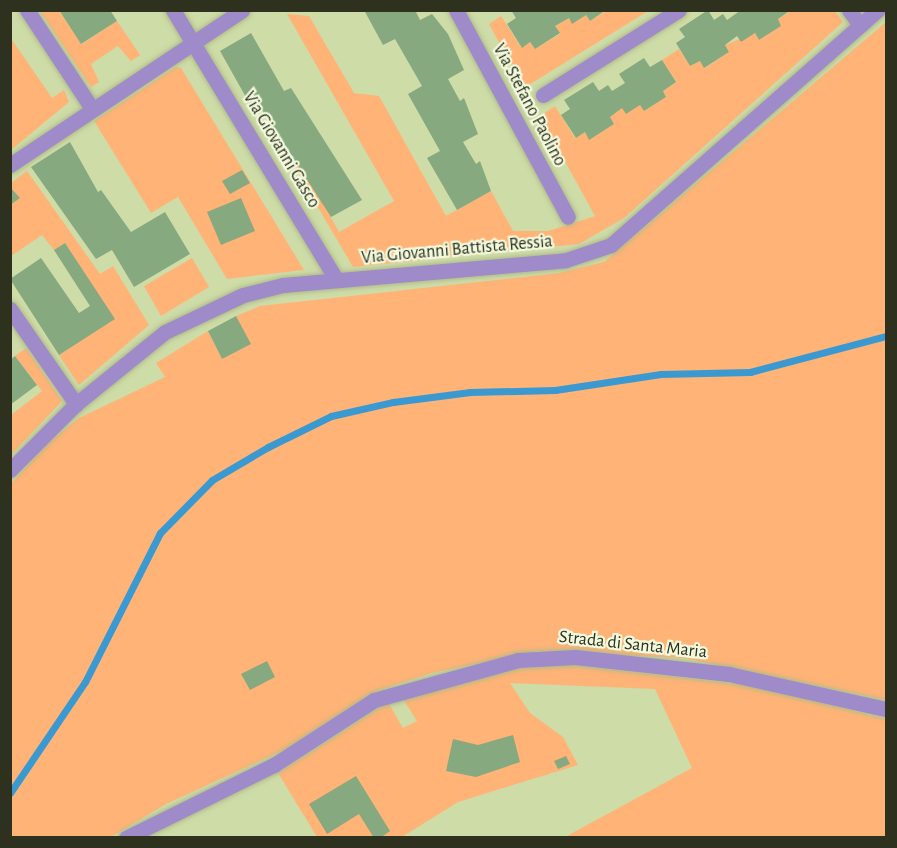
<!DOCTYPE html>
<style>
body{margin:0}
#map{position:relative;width:897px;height:848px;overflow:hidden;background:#cedca7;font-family:"Alegreya Sans",sans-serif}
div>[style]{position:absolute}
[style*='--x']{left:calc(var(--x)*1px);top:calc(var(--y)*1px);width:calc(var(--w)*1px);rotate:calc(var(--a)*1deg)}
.green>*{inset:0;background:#ffb376}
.stream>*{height:7px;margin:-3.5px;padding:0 3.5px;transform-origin:3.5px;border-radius:3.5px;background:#3a99d1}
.building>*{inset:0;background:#87a97f}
.roads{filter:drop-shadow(0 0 2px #aeba8b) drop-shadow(0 0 2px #aeba8b)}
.minor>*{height:15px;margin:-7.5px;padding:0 7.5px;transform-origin:7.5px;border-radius:7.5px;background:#9f8aca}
.tertiary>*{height:15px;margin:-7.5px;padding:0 7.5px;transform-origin:7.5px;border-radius:7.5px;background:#9f8aca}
span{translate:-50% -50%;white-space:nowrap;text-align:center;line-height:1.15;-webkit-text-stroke:4.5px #f2f9de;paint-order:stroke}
.street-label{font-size:18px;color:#2d311d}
.frame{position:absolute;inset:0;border:12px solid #2d311d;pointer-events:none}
</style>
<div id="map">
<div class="green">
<div style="clip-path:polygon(40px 11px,59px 11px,82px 44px,117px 21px,140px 55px,131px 61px,118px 46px,91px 64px,99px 82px,91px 87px)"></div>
<div style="clip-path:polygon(606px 11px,648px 11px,524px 88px,489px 24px,501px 16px,521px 47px,530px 42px,535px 49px,560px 34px,555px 26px,569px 18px,572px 23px,586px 15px,590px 21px)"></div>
<div style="clip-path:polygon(791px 11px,835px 11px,843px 22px,624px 218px,579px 244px,353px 267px,292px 163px,299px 160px,339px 232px,394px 201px,287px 14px,309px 16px,354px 93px,379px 96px,446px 216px,491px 191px,513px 231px,548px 231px,595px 216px,540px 116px,555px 106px,575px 138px,585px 132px,589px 139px,614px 124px,610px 117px,622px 108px,640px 105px,644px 111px,666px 97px,663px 91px,676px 82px,662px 60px,679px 49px,690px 66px,700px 61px,705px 68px,729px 52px,725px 45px,755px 33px,759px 40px,781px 26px,778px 19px)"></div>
<div style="clip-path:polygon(886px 22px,886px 700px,683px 658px,537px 651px,432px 673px,376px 691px,290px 747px,166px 804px,111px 837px,11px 838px,11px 484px,47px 444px,79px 418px,165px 377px,156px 363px,208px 331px,222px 359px,250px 344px,236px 316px,260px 306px,559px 273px,604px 262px)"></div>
<div style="clip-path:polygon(10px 37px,52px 98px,64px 90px,69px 102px,11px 150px)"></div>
<div style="clip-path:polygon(176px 67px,181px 68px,304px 270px,227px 279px,178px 197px,151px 213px,94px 121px)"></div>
<div style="clip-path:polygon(27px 171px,100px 274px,113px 266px,149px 325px,79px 385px,59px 355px,114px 319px,65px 243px,54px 250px,42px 235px,11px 256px,11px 183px)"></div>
<div style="clip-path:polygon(192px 258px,209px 287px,161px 316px,144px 286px)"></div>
<div style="clip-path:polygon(26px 348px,62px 401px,11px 455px,11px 415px,42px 391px,15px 356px)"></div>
<div style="clip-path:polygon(563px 664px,754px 686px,886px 719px,886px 837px,565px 837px,692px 768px,655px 689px,510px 683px,530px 713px,563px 737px,578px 765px,458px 802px,402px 837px,317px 837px,278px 773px,388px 702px,403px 728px,417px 721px,401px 696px,511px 669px)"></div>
</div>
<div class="stream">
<div style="--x:10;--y:793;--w:134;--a:-56"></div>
<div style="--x:85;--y:682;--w:167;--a:-63.3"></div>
<div style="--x:160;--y:533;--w:74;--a:-45.5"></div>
<div style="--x:212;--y:480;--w:65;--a:-30.5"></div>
<div style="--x:268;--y:447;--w:70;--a:-26.2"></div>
<div style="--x:331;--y:416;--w:64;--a:-12.7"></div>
<div style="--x:393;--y:402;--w:78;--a:-7.4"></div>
<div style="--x:470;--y:392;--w:85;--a:-1.3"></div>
<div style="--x:555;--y:390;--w:107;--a:-8.6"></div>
<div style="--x:661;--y:374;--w:89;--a:-1.3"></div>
<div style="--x:750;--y:372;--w:141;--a:-14.8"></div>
</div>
<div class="building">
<div style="clip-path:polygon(59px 10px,110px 10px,117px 21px,81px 44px)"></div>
<div style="clip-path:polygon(364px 10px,415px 10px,420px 20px,432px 14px,448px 34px,464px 70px,448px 79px,460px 101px,464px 98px,478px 134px,463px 142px,476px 164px,480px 161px,491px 191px,457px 210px,427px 158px,440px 151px,408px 94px,422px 86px,395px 39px,383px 45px)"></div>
<div style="clip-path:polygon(511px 10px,606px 10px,590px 21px,586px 15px,572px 24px,569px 18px,555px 26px,560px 33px,535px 49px,530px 42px,522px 48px,507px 24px,516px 18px)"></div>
<div style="clip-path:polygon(708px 10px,714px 20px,723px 14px,727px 20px,741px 10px,791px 10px,778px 19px,781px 26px,759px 40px,755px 33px,741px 42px,737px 36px,725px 45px,729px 52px,704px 68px,700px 61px,690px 66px,676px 43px,685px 37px,679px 29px)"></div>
<div style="clip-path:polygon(251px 33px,284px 91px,291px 88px,362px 200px,331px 217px,259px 105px,252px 108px,220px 51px)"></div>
<div style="clip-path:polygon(644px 58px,650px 67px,662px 60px,676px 82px,663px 91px,666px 97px,644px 111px,640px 105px,626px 114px,622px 108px,610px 117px,614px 124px,589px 140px,585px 132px,576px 138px,561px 115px,570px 109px,564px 100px,593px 82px,599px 91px,608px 85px,612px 91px,625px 83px,619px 74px)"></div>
<div style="clip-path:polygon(70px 142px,98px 192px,101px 190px,131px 232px,165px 212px,190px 254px,134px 287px,112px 250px,96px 259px,31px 167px)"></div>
<div style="clip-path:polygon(242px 170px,250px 183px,230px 194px,222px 181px)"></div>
<div style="clip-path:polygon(10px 187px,20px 198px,10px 205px)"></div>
<div style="clip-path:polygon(241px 198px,255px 231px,221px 245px,207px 212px)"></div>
<div style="clip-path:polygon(65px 243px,115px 319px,59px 355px,10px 279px,41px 258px,79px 313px,90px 306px,54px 250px)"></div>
<div style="clip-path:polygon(236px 316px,251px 344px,222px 359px,208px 331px)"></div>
<div style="clip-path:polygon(15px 356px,37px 385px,10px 405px,10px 360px)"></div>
<div style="clip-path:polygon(267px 661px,275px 677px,250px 690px,241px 674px)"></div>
<div style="clip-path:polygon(513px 735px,520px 762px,476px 777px,446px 771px,453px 739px,478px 745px)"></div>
<div style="clip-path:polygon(566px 756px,570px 764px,558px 769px,554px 761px)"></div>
<div style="clip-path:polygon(356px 776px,390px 831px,380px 838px,374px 838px,359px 814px,327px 834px,309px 804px)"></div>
</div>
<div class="roads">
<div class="minor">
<div style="--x:27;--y:10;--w:116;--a:56.6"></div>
<div style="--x:173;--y:10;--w:315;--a:58.8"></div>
<div style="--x:456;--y:10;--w:235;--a:61.6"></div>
<div style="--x:849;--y:10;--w:19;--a:54"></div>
<div style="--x:543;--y:95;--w:160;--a:-32"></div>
<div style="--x:10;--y:165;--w:279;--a:-33.7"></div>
<div style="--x:10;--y:309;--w:116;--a:55.2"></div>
<div style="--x:126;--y:838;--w:165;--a:-26.3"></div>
<div style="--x:274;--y:765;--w:119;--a:-33"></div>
<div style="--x:374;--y:700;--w:149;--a:-15.5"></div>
<div style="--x:518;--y:660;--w:57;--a:-3"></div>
<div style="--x:575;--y:657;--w:155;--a:6.3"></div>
<div style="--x:729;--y:674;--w:161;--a:12.6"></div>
</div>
<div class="tertiary">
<div style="--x:10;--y:470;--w:93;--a:-45"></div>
<div style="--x:76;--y:404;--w:114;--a:-39"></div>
<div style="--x:165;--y:332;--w:86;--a:-25.4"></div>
<div style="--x:243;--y:295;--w:41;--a:-14"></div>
<div style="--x:283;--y:285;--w:284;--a:-5"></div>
<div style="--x:566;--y:260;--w:47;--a:-18.4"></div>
<div style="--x:611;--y:245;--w:356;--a:-41.4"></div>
</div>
</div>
<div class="street-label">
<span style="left:529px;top:105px;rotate:62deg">Via Stefano Paolino</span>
<span style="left:281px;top:150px;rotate:59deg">Via Giovanni Gasco</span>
<span style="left:457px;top:250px;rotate:-5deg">Via Giovanni Battista Ressia</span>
<span style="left:633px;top:645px;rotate:6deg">Strada di Santa Maria</span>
</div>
<div class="frame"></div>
</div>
